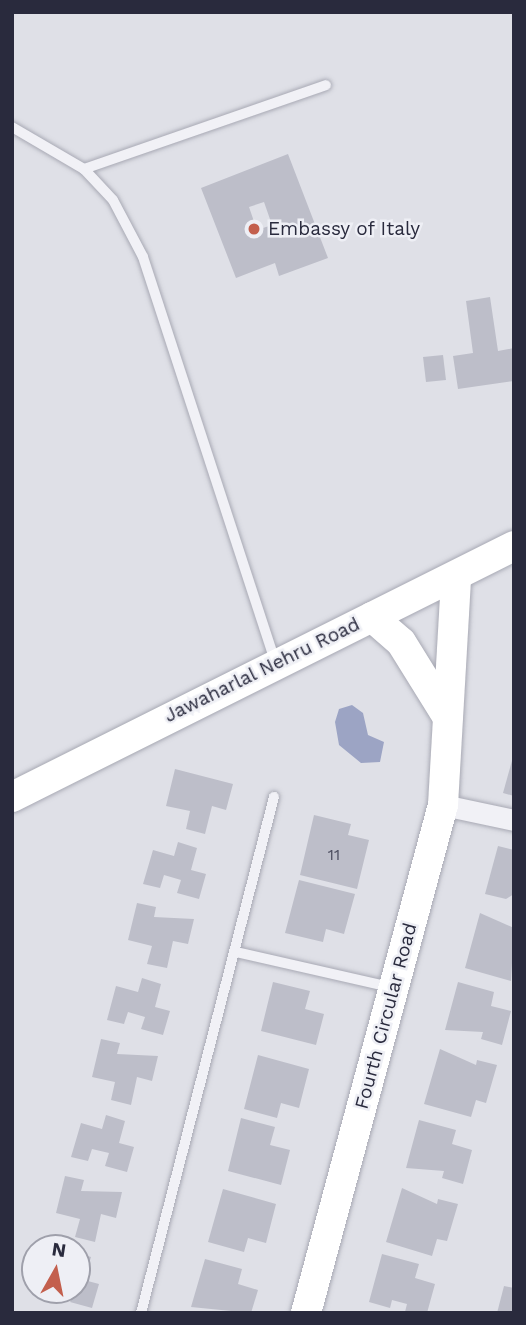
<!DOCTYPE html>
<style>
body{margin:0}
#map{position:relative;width:526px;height:1325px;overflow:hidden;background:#dfe0e7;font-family:"Work Sans",sans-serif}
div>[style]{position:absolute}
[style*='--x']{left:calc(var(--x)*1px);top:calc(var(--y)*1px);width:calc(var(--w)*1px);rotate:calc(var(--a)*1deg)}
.water>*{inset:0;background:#9ca4c4}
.building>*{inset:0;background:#bdbec9}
.roads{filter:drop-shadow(0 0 2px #a8a9b4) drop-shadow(0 0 2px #a8a9b4)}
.lane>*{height:10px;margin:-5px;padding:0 5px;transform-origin:5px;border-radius:5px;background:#f1f1f6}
.street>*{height:21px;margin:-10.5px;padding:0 10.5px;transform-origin:10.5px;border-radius:10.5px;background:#f1f1f6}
.secondary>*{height:30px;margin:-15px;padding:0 15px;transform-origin:15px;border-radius:15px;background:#fff}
.dots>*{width:19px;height:19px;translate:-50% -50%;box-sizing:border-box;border:4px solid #eeeff5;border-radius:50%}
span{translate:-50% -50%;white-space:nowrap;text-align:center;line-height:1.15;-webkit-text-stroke:5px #eeeff5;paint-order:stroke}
.number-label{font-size:16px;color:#4e4f60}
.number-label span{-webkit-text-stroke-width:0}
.poi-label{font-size:19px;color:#292a3d}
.left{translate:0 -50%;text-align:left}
.street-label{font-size:19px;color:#292a3d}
.frame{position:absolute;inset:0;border:14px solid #292a3d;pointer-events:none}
.north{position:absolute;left:21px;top:1234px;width:70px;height:70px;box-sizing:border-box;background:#eeeff5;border:2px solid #9fa0ab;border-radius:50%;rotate:9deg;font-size:19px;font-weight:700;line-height:28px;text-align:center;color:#292a3d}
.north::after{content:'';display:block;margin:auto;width:24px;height:32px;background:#c35f4d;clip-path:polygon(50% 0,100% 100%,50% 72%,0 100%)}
</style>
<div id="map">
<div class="water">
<div style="clip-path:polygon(352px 705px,363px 713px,368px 735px,384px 742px,380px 762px,361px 763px,339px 745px,335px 722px,339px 709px)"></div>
</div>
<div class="building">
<div style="clip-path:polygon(evenodd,288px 154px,328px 258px,279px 276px,275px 263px,236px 278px,201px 188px,288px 154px,264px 202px,272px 225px,257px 230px,249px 207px,264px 202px)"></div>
<div style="clip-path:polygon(490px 297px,498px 351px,514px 348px,514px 381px,458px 389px,453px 356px,473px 353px,466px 301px)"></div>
<div style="clip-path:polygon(443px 355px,446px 380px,426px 382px,423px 357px)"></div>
<div style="clip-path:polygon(513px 757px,514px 757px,514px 796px,503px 793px)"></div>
<div style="clip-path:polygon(175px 769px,233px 784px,226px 810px,212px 806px,205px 834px,186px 829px,190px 811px,166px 806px)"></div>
<div style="clip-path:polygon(314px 815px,351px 824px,348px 835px,369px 840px,357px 889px,300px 875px)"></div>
<div style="clip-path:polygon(178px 842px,197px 848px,191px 870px,206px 874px,199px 899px,177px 893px,181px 880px,164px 875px,160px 888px,143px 884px,153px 850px,174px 856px)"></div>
<div style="clip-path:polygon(498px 846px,514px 850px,514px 894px,506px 899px,485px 894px)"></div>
<div style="clip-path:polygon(299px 880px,355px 894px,344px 934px,326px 929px,323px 942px,285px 933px)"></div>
<div style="clip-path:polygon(137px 903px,156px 907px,154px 917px,194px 919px,188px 944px,173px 941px,167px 968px,147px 964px,152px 946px,128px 940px)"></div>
<div style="clip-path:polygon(480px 913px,514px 928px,511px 981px,465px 968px)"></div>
<div style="clip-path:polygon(142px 978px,161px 984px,155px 1007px,170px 1011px,163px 1035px,141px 1029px,145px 1017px,128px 1012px,124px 1024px,107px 1020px,116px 986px,138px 992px)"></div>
<div style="clip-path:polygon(273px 982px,310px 991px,305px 1009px,324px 1014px,316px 1045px,261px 1031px)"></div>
<div style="clip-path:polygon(458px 982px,494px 992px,491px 1006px,511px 1011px,502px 1045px,481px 1039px,483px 1032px,445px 1030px)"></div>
<div style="clip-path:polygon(101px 1039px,120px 1043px,117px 1054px,158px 1056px,152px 1081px,137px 1077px,131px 1105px,111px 1100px,115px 1082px,92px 1077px)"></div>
<div style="clip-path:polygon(440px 1049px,476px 1065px,477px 1060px,497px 1065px,486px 1103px,476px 1100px,471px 1117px,424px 1104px)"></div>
<div style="clip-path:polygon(258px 1055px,309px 1069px,299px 1108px,281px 1103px,277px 1118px,244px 1109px)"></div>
<div style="clip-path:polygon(106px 1115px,125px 1121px,119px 1143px,134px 1147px,127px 1172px,105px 1166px,109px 1153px,92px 1149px,88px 1161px,71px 1157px,81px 1123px,102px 1129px)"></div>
<div style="clip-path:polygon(241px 1118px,275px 1127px,270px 1145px,290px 1150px,281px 1185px,228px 1171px)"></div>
<div style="clip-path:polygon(419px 1120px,456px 1130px,452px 1144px,472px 1150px,463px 1184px,442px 1178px,444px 1171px,406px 1168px)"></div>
<div style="clip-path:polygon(65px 1176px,84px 1180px,81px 1191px,122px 1192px,116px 1218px,101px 1214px,95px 1242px,75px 1237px,80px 1219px,56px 1213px)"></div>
<div style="clip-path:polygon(402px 1188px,437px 1204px,438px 1199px,458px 1204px,447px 1241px,437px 1239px,432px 1256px,386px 1242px)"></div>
<div style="clip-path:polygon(223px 1189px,276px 1204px,266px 1243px,248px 1238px,244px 1252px,208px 1242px)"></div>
<div style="clip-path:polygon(77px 1253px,91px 1257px,84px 1280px,99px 1284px,92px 1308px,70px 1302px,77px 1290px)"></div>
<div style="clip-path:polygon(382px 1254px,419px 1264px,415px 1278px,435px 1284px,427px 1313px,405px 1312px,407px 1304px,392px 1300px,390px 1308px,369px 1302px)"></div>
<div style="clip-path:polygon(205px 1259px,242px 1269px,238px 1284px,258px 1290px,251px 1313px,191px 1307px)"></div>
<div style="clip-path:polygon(504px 1286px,514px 1288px,514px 1313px,497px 1313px)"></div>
</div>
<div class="roads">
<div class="lane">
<div style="--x:12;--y:127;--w:83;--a:30.3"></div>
<div style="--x:84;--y:169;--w:42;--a:46.9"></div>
<div style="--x:113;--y:200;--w:64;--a:62.2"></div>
<div style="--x:143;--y:257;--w:425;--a:71.9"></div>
<div style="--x:84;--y:169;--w:256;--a:-19.1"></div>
<div style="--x:236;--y:952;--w:158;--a:12.8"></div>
<div style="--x:141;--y:1313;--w:533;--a:-75.55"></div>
</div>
<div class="street">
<div style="--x:443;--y:805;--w:73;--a:11.9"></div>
</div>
<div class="secondary">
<div style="--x:372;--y:617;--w:38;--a:41"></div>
<div style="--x:401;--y:642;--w:84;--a:58.2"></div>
<div style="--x:12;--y:797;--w:561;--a:-26.57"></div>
<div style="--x:306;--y:1313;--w:526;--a:-74.91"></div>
<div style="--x:443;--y:805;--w:228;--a:-86.7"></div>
</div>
</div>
<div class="dots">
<div style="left:254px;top:229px;background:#c35f4d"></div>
</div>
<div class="number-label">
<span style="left:334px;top:855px">11</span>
</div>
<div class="poi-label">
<span class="left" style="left:268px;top:229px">Embassy of Italy</span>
</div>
<div class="street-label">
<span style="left:262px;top:670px;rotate:-26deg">Jawaharlal Nehru Road</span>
<span style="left:386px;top:1016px;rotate:-75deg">Fourth Circular Road</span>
</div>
<div class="frame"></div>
<div class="north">N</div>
</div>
